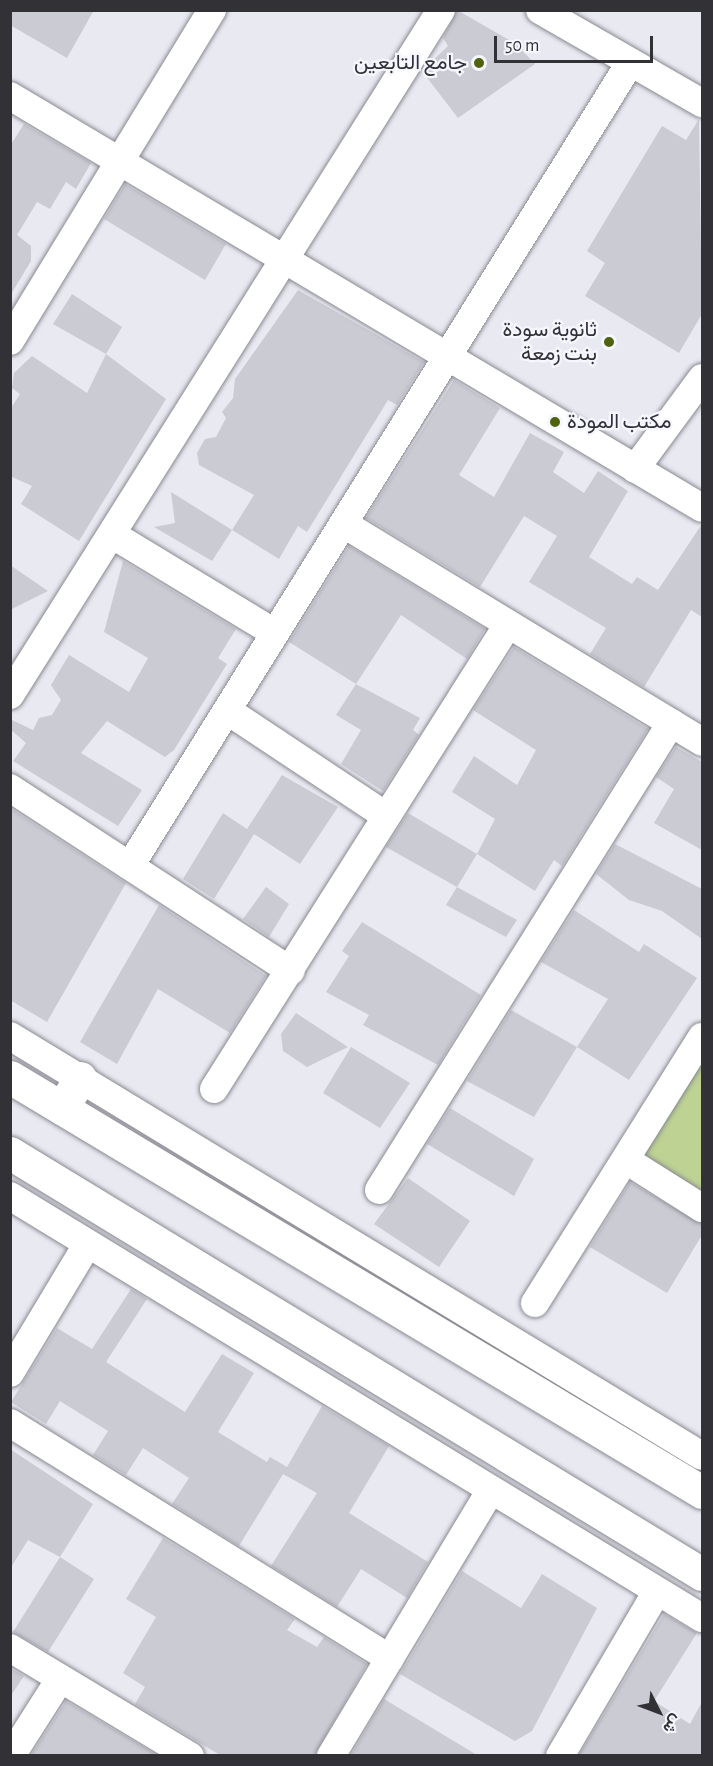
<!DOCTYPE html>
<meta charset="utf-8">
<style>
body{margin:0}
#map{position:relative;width:713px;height:1766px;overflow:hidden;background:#e9e9f2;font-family:"Alegreya Sans",Vazirmatn,sans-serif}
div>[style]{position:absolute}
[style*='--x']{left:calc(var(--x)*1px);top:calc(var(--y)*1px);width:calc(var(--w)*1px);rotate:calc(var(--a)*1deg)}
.green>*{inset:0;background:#bdd293}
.building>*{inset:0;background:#cbcbd4}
.roads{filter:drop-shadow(0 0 2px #898991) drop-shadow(0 0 2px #898991)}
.minor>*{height:28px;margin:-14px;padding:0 14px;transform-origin:14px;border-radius:14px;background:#fff}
.major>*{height:33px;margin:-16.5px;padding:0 16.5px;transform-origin:16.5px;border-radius:16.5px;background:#fff}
.dots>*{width:16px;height:16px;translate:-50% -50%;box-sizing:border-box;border:3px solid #f6f6fe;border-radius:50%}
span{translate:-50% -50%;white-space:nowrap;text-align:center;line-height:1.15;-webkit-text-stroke:4.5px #f6f6fe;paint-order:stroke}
.poi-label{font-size:21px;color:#323236}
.right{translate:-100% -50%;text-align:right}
.left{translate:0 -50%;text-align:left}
.frame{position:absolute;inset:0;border:12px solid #323236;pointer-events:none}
.north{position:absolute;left:629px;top:1682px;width:60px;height:60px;-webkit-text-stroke:4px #f6f6fe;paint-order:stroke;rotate:132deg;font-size:16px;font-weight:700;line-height:24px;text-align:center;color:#323236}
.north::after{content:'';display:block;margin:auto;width:21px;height:27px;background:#323236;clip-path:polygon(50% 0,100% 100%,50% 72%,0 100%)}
.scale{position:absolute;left:494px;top:36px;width:159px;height:27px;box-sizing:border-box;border:3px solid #323236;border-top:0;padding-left:8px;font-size:18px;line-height:21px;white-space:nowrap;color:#323236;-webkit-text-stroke:4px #f6f6fe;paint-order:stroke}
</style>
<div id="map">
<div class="green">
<div style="clip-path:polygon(702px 1058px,702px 1194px,641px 1156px)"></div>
</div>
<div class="building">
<div style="clip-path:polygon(10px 10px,94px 10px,67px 58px,10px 25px)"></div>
<div style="clip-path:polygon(457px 10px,516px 44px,535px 64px,458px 118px,422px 71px,448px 46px,443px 38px)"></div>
<div style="clip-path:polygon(699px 119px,702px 314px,679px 353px,585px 296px,605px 263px,587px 251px,662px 126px,686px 140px)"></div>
<div style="clip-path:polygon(24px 124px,91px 163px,76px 189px,66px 182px,50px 209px,37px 202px,17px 235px,31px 246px,31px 261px,10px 296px,10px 146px)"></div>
<div style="clip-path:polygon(125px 184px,226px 244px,205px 280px,104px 219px)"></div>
<div style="clip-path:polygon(298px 290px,424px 362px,397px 405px,388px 400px,307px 532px,298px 526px,279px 559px,232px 530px,254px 495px,199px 465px,197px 453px,205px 439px,216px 437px,226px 418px,222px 412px,233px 398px,235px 379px)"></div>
<div style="clip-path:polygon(72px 294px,122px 327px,106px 354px,53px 324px)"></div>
<div style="clip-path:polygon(106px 354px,166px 399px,79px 541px,21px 504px,32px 486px,10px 476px,11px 408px,20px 394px,12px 388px,14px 373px,32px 356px,87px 393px)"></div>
<div style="clip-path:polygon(454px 380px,500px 408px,459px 475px,494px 497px,530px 433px,564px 452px,553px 472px,584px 493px,598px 471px,628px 491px,589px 557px,632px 584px,637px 577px,658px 590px,702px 524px,702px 617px,691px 610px,644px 687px,590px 654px,606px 628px,529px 582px,557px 536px,524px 516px,480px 587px,366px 518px)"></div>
<div style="clip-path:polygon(171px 492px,232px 530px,212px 561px,154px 527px,175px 523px)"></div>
<div style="clip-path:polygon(349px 546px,485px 629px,467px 659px,401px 615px,356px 684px,289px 642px)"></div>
<div style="clip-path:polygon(123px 561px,236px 629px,218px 658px,227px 664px,174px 750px,165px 757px,107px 721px,81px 753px,142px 790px,118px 826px,13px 761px,26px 743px,10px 729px,10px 719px,33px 730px,39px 718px,52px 715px,61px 700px,51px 685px,69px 655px,129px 692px,148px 658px,104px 632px)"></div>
<div style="clip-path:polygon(10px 565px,48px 591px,10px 610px)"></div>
<div style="clip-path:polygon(514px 647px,648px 729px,562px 866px,554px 860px,535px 891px,477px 854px,495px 819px,452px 792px,474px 756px,517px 785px,536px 750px,473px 710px)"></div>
<div style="clip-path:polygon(356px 684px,420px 718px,413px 730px,419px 735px,383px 791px,341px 764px,361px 730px,336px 715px)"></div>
<div style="clip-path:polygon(676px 747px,702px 762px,702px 850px,654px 823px,674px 789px,656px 777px)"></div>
<div style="clip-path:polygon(282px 775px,338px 807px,300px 864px,254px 834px,214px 899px,183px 879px,223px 813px,247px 829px)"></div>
<div style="clip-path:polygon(10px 808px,126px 883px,47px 1022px,10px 1000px)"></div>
<div style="clip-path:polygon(408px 813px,477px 854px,457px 887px,386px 847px)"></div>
<div style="clip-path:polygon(615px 844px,702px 889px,702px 939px,662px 911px,629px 900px,596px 874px)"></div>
<div style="clip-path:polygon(266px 887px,289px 904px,269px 937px,243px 919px)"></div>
<div style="clip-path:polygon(457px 887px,517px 920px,506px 937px,446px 905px)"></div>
<div style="clip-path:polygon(159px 905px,266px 976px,230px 1033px,158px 989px,117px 1064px,80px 1042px)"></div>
<div style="clip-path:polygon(574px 910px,639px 952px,644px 944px,697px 978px,629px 1080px,577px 1047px,608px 999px,541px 962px)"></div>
<div style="clip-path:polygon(362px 922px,481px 995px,438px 1065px,363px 1025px,369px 1015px,326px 992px,349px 956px,342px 951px)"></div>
<div style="clip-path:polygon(511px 1010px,577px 1047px,534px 1117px,467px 1081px)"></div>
<div style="clip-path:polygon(296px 1013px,348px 1047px,307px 1067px,283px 1051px,281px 1034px)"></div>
<div style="clip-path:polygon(351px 1047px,410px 1083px,380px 1128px,323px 1093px)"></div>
<div style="clip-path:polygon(450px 1108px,534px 1159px,514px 1196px,427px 1144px)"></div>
<div style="clip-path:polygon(408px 1178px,470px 1221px,439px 1267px,374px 1224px)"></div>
<div style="clip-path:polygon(630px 1182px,702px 1224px,702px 1235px,667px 1293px,590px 1247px)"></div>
<div style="clip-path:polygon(131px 1289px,147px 1299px,106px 1362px,185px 1412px,222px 1354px,254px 1373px,218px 1432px,267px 1462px,270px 1457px,287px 1467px,322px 1406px,389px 1446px,349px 1513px,428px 1562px,407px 1598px,361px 1569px,337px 1607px,271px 1566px,317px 1493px,283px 1474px,239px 1546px,172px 1504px,189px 1478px,143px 1448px,126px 1475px,93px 1455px,108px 1431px,60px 1401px,46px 1424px,11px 1402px,57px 1328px,92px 1349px)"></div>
<div style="clip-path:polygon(10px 1449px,93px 1504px,60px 1557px,28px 1540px,10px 1569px)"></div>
<div style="clip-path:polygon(163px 1538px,295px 1619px,287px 1630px,317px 1647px,324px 1637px,367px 1664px,315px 1755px,220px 1755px,135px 1704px,145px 1687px,123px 1673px,156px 1617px,126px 1599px)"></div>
<div style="clip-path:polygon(60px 1557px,94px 1579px,48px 1652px,13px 1632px)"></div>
<div style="clip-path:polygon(462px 1571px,521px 1608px,542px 1574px,597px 1608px,532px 1731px,515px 1741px,400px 1674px)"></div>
<div style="clip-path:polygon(664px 1614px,697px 1633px,654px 1701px,690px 1724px,702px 1702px,702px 1755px,579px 1755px)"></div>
<div style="clip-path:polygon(10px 1668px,24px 1676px,10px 1697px)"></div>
<div style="clip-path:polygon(384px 1699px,477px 1755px,351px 1755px)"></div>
<div style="clip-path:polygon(66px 1701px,157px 1755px,31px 1755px)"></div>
</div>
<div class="roads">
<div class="minor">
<div style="--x:540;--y:10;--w:187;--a:29.9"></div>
<div style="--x:10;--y:96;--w:805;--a:30.77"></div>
<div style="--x:10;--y:341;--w:388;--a:-58.6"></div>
<div style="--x:635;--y:469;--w:113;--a:-53.6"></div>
<div style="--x:344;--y:524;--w:419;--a:31.3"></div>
<div style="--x:113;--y:535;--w:187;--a:31.2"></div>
<div style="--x:10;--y:695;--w:809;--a:-57.82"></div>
<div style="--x:228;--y:711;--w:190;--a:33.6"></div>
<div style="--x:10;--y:788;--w:335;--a:33.1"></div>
<div style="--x:130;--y:866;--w:946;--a:-58.09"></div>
<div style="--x:10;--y:1036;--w:809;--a:31.26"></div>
<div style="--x:214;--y:1089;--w:548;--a:-57.67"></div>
<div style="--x:626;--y:1160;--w:90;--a:32.3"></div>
<div style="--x:379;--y:1190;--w:551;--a:-57.98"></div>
<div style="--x:10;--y:1196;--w:811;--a:31.38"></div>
<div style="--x:535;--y:1303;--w:314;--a:-57.9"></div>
<div style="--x:10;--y:1373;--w:149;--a:-59"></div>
<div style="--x:10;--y:1423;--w:447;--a:31.8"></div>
<div style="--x:10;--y:1648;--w:210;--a:31"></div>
<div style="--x:11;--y:1756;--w:91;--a:-57.5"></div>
<div style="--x:331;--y:1756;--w:310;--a:-59"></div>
<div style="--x:560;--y:1756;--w:191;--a:-59.5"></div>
</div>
<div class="major">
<div style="--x:10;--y:1077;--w:807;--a:30.95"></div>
<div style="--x:62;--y:1108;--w:35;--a:-59"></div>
<div style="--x:10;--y:1153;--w:810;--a:31.32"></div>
</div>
</div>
<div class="dots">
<div style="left:479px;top:63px;background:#4f630e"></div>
<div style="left:609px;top:342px;background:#4f630e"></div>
<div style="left:555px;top:422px;background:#4f630e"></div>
</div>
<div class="poi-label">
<span class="right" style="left:467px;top:63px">جامع التابعين</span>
<span class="right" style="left:597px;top:342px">ثانوية سودة<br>بنت زمعة</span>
<span class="left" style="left:567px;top:422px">مكتب المودة</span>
</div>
<div class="frame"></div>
<div class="north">ش</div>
<div class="scale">50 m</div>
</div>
